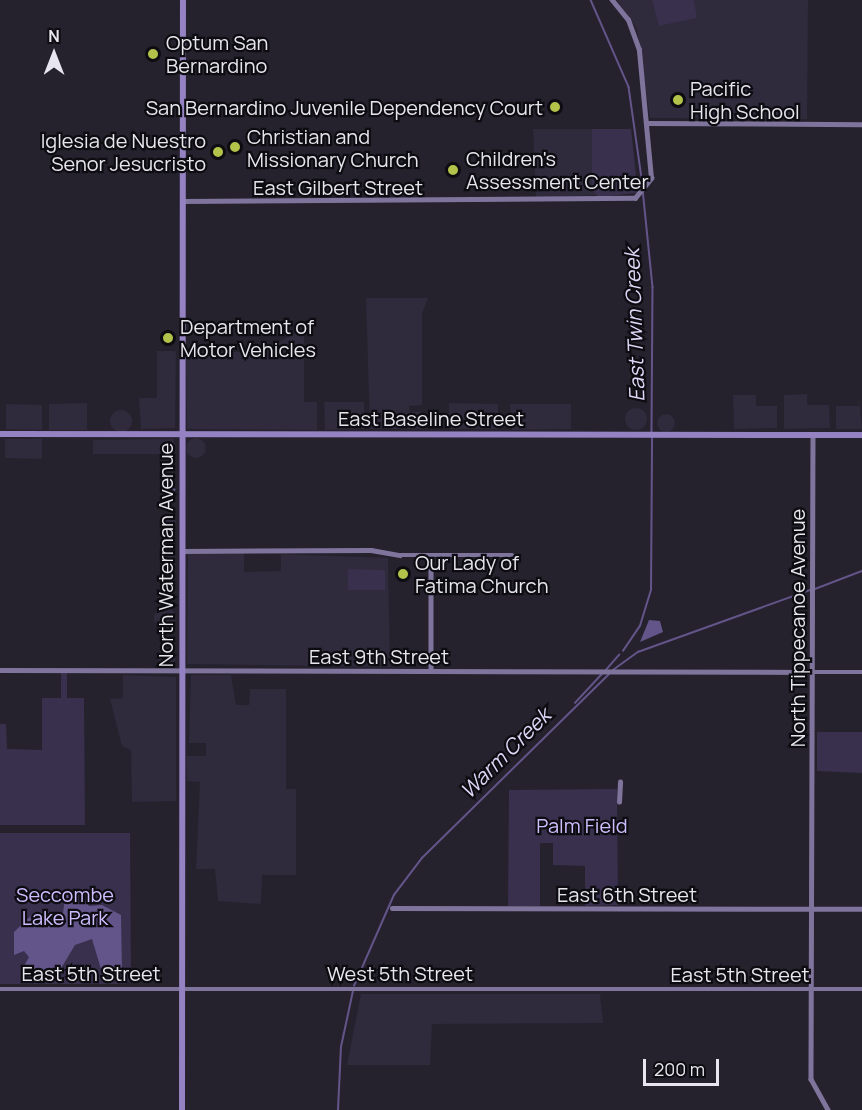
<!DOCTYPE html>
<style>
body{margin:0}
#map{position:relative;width:862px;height:1110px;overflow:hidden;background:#25222e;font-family:Manrope,sans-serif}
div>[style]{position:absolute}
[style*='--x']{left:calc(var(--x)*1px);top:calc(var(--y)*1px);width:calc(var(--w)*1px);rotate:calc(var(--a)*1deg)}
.built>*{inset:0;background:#2f2a3c}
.round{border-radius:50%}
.green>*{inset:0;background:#38304d}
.water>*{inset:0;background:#635589}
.stream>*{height:1.5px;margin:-0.75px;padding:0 0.75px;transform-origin:0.75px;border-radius:0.75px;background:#635589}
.secondary>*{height:4.5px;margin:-2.25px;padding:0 2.25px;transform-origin:2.25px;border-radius:2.25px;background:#7f759c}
.primary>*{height:6px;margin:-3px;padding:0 3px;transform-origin:3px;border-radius:3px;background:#9482c2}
.dots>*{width:16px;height:16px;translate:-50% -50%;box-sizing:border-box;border:3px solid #0d0c11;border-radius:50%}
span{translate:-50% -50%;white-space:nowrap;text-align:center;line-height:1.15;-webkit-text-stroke:4.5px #0d0c11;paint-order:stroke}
.poi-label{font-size:20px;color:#e7e5ed}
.left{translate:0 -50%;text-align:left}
.right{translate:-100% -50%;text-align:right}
.street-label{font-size:20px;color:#e7e5ed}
.park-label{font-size:20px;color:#cebdfe}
.water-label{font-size:21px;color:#ded6f7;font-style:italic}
.north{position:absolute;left:24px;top:24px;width:60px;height:60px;-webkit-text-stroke:4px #0d0c11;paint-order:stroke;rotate:0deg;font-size:16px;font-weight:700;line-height:24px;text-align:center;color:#e7e5ed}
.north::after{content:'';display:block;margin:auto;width:21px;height:27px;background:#e7e5ed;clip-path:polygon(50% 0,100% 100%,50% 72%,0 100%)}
.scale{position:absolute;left:643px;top:1059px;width:76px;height:27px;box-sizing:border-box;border:3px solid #e7e5ed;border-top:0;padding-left:8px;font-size:18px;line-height:21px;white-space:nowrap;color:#e7e5ed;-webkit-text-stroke:4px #0d0c11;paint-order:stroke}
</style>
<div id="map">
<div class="built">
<div style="clip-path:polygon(617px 0,808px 0,807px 119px,650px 118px,637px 29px)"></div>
<div style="clip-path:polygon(533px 129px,631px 129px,639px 193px,536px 198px)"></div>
<div style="clip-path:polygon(366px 298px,428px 298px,422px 314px,422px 405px,409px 406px,410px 412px,421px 412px,421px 429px,370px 429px)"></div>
<div style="clip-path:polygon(298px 332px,304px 332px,304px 402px,317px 402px,317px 430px,187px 429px,186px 352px,259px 352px)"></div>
<div style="clip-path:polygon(157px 351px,176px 351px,175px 428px,141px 429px,139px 398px,157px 398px)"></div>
<div style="clip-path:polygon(807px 394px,807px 405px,829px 405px,830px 428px,784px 429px,784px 395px)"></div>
<div style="clip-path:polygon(733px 395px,756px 395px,756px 406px,777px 406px,777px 428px,734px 429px)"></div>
<div style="clip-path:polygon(859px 395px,862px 429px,836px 429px,836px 406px,859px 406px)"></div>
<div style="clip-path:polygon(324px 402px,364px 402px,364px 429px,325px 430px)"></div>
<div style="clip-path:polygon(87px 403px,87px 430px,49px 430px,49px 404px)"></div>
<div style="clip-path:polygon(449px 403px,498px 404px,498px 429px,449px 429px)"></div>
<div style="clip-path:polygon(6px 404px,42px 405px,42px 430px,6px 429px)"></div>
<div style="clip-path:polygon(510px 404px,571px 404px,571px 429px,512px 430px)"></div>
<div class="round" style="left:625px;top:408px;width:22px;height:22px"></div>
<div class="round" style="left:110px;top:410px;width:22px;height:22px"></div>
<div class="round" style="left:657px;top:414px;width:18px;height:18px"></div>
<div class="round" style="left:186px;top:438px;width:20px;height:20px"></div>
<div style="clip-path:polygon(42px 439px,42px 459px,5px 458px,5px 439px)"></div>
<div style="clip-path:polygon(93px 440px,174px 439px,175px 454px,93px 454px)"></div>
<div style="clip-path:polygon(163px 517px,176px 517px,175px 548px,169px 548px,169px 532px,163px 532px)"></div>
<div style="clip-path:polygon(244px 553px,244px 572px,281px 571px,281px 554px,388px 558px,390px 667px,187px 664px,188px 554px)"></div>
<div style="clip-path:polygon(169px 554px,176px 554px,174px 587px,164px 585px)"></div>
<div class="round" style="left:154px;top:607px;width:22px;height:22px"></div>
<div class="round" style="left:158px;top:648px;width:18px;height:18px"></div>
<div style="clip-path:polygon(123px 675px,176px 677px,176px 801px,132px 802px,131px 750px,122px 746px,110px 699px,123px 698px)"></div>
<div style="clip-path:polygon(191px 675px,231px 675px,236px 705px,249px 705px,250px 689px,286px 689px,286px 789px,296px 789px,296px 875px,262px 875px,261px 904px,218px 901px,215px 869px,196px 869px,200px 782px,187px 781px,186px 756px,206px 756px,206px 743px,189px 743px)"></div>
<div style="clip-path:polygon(361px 994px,600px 994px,603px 1023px,432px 1024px,430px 1065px,347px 1065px)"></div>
</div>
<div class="green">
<div style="clip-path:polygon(652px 0,694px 0,697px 18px,659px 26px)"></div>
<div style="clip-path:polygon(592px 129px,631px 129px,637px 193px,598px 197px,592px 189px)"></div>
<div style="clip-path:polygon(348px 569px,385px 570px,385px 590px,348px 590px)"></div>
<div style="clip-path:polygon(61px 673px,67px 673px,67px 698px,84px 698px,85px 825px,0 825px,0 724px,6px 724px,7px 749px,42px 750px,42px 698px,61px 698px)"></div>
<div style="clip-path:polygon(817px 732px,862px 732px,862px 773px,817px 771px)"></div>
<div style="clip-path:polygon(617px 789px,618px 905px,585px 906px,585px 866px,553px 865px,553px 843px,540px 843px,540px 906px,508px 906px,509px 790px)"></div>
<div style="clip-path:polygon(0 833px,130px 833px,131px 979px,126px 984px,0 984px)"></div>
</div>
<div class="water">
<div style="clip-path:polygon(649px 620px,660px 621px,663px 632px,640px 642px)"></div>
<div style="clip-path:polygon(66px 891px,79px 892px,89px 906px,102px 905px,121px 915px,122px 973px,101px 969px,92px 939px,75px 945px,60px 970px,48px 977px,23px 968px,29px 957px,24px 951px,14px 955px,14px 932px,35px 912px,63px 913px)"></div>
</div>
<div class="stream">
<div style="--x:591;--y:0;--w:95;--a:66.4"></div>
<div style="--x:629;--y:87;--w:99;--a:81.9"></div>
<div style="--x:643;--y:189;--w:99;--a:84.2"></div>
<div style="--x:653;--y:287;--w:146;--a:90.4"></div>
<div style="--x:174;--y:489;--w:1;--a:45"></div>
<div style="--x:815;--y:589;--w:50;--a:-21"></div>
<div style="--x:623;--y:651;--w:30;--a:-56"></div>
<div style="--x:640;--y:626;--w:38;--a:-73"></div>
<div style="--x:651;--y:590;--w:152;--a:-89.6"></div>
<div style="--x:606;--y:670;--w:20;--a:-49"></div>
<div style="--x:613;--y:670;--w:31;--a:-36"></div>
<div style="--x:638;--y:652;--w:183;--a:-19.8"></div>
<div style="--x:575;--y:703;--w:40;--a:-47"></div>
<div style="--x:354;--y:986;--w:99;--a:-66.3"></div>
<div style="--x:394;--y:895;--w:46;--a:-52.9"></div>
<div style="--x:422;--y:858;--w:264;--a:-44.5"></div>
<div style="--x:338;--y:1110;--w:63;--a:-87.3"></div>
<div style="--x:341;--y:1047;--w:57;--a:-77.9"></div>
</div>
<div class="secondary">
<div style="--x:646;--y:123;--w:216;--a:0.3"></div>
<div style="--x:182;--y:201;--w:453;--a:-0.4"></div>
<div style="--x:635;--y:198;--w:26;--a:-51"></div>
<div style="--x:651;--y:178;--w:129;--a:-95.4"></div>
<div style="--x:639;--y:50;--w:32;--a:-110"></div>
<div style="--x:628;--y:20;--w:26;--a:-129"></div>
<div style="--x:813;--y:435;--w:644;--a:90.18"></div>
<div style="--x:811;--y:1079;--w:35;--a:61"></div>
<div style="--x:182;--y:551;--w:189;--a:-0.3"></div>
<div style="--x:371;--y:550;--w:29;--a:10"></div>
<div style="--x:398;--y:555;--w:114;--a:0"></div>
<div style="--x:431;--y:556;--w:115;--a:90"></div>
<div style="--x:0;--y:670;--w:810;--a:0.14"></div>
<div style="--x:759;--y:672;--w:103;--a:0"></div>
<div style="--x:619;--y:802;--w:20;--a:-87"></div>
<div style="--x:392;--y:908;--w:470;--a:0.1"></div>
<div style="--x:0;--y:989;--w:862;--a:0"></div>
</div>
<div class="primary">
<div style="--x:0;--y:434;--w:862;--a:0.07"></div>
<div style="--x:182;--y:1110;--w:1110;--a:-89.95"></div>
</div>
<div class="dots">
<div style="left:153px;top:54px;background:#b3c24b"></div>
<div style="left:678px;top:100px;background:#b3c24b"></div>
<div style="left:555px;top:107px;background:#b3c24b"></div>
<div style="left:235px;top:147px;background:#b3c24b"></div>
<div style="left:218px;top:152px;background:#b3c24b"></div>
<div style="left:453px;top:170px;background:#b3c24b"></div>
<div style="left:168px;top:338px;background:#b3c24b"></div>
<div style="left:403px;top:574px;background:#b3c24b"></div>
</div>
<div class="poi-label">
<span class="left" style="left:166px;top:54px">Optum San<br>Bernardino</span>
<span class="left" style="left:690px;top:100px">Pacific<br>High School</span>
<span class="right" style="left:543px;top:107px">San Bernardino Juvenile Dependency Court</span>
<span class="left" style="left:247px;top:148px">Christian and<br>Missionary Church</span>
<span class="right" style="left:206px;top:152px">Iglesia de Nuestro<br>Senor Jesucristo</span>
<span class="left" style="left:466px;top:170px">Children's<br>Assessment Center</span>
<span class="left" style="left:180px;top:338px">Department of<br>Motor Vehicles</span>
<span class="left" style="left:415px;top:574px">Our Lady of<br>Fatima Church</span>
</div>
<div class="street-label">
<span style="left:338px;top:187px">East Gilbert Street</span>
<span style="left:431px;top:418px">East Baseline Street</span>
<span style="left:165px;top:555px;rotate:-90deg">North Waterman Avenue</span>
<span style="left:797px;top:628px;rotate:-90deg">North Tippecanoe Avenue</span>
<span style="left:379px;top:656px">East 9th Street</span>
<span style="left:627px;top:894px">East 6th Street</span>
<span style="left:91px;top:973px">East 5th Street</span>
<span style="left:400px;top:973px">West 5th Street</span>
<span style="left:740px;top:974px">East 5th Street</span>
</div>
<div class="park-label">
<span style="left:582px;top:825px">Palm Field</span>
<span style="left:65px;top:906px">Seccombe<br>Lake Park</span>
</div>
<div class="water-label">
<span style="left:634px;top:325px;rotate:-92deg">East Twin Creek</span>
<span style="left:505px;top:753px;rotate:-45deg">Warm Creek</span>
</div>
<div class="north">N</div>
<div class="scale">200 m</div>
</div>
